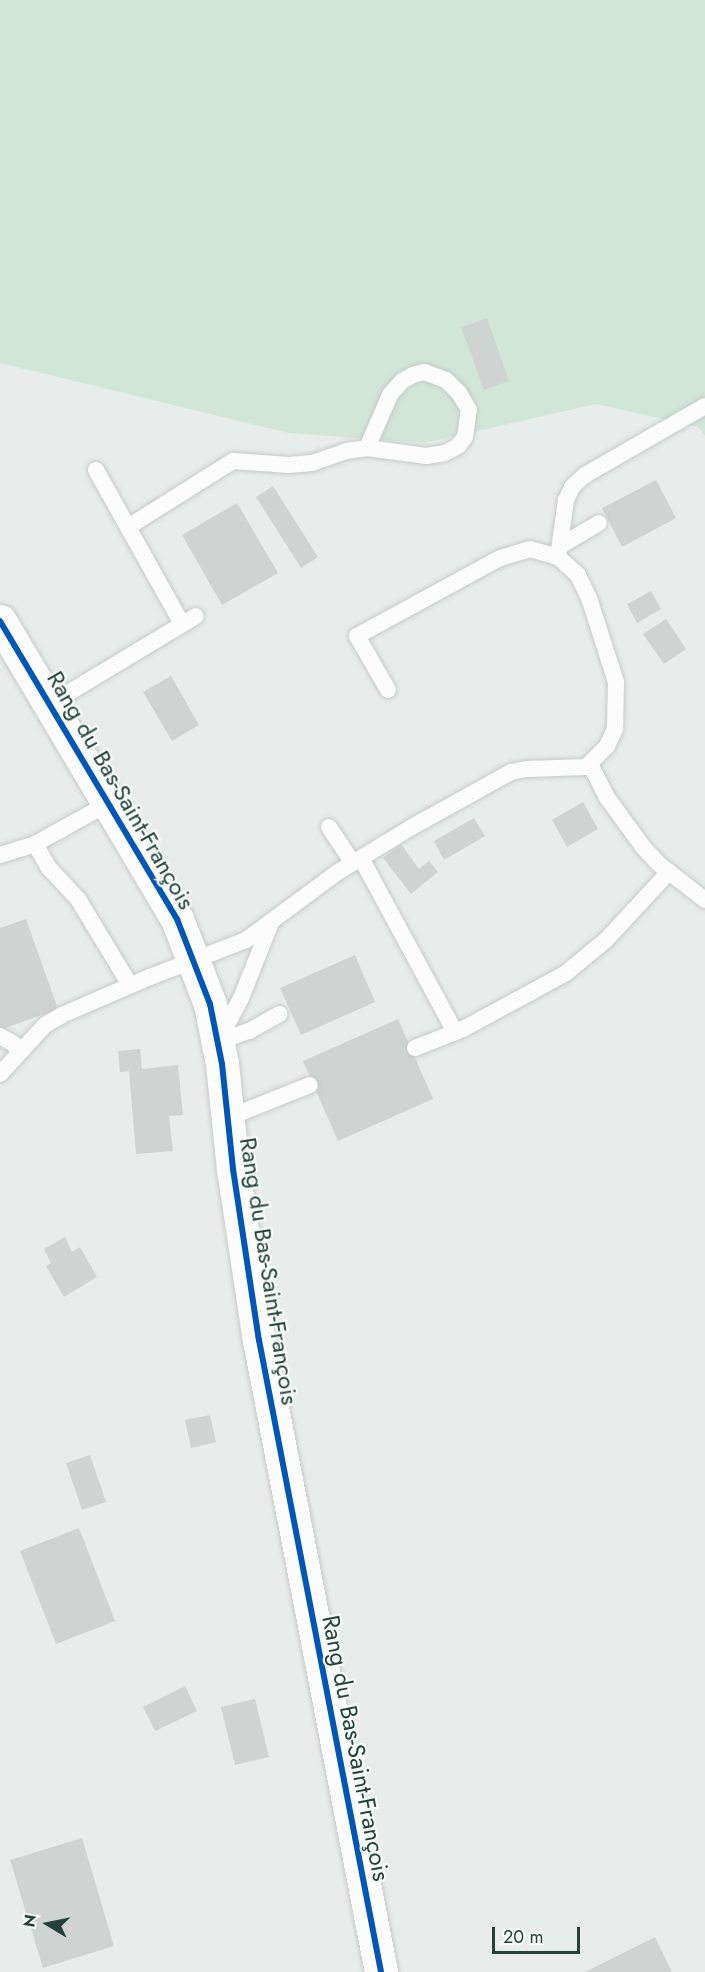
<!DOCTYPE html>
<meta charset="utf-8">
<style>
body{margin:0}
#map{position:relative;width:705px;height:1972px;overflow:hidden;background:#e8edeb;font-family:Jost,sans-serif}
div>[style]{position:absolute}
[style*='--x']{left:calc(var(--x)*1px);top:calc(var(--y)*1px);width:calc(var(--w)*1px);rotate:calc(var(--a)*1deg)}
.green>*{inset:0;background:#d1e6d8}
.building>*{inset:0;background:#cfd4d2}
.roads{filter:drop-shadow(0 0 2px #c5cac8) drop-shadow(0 0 2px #c5cac8)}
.service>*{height:16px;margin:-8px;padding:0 8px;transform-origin:8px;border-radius:8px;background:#fcfcfc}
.tertiary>*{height:33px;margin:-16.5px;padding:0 16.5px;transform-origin:16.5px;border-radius:16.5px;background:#fcfcfc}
.cycleway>*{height:6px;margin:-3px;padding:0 3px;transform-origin:3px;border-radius:3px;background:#0057b8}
span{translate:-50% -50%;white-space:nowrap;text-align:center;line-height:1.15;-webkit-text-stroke:4.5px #f7fbf9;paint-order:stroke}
.street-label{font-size:24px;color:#24423a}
.north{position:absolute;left:18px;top:1894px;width:60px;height:60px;-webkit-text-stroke:4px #f7fbf9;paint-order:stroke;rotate:280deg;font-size:16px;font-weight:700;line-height:24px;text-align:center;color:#24423a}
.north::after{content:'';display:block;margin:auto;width:21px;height:27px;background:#24423a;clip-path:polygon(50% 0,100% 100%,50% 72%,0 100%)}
.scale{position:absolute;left:492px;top:1927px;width:88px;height:27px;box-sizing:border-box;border:3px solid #24423a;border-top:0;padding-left:8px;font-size:18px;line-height:21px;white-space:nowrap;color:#24423a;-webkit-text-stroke:4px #f7fbf9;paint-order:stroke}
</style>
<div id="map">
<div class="green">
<div style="clip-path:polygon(0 0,705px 0,705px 436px,698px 427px,596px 404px,424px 443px,289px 433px,0 363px)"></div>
</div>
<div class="building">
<div style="clip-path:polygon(487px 318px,509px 381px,484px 390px,461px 327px)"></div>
<div style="clip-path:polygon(656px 480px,676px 518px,622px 547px,602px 508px)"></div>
<div style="clip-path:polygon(273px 486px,318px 557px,301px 568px,256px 497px)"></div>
<div style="clip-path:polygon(237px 503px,278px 573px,222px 605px,182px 535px)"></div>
<div style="clip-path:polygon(651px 591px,661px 609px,637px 623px,627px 604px)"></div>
<div style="clip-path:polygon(666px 619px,686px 649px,664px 664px,643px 634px)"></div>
<div style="clip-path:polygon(171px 676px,199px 725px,172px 741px,143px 692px)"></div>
<div style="clip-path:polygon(583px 802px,598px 829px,567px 847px,552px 820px)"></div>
<div style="clip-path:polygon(474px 818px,485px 836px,444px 860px,434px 841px)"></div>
<div style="clip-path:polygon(401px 844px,419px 869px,429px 861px,438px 872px,411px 894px,383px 858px)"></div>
<div style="clip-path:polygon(26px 919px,58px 1009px,0 1030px,0 928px)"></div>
<div style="clip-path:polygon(355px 955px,375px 1002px,301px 1035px,280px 988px)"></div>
<div style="clip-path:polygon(398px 1019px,433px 1099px,338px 1141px,303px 1061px)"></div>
<div style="clip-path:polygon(140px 1049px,142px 1069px,178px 1065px,183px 1115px,169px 1116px,173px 1151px,136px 1154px,129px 1071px,120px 1072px,118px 1051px)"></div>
<div style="clip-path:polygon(65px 1237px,72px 1252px,80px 1247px,97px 1277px,64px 1297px,46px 1266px,51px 1263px,44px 1249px)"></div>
<div style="clip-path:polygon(210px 1415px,216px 1442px,191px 1448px,185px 1420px)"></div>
<div style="clip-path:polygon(90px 1455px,106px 1502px,82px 1510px,66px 1463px)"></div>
<div style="clip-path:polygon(79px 1528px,115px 1621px,56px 1644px,20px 1551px)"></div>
<div style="clip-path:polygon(185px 1686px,197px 1711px,155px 1731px,143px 1707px)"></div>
<div style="clip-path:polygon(255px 1699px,269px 1757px,235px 1765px,221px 1707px)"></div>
<div style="clip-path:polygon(82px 1838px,114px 1946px,43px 1968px,10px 1860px)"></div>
<div style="clip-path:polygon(655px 1937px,672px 1972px,585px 1972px)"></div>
</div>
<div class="roads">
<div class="service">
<div style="--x:96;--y:470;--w:176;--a:60.8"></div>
<div style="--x:128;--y:527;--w:124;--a:-32.2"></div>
<div style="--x:233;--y:461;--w:56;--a:4.1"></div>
<div style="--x:289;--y:465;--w:23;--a:-5"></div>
<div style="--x:312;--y:463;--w:36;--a:-19"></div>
<div style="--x:346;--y:451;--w:21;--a:-8"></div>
<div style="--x:367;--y:448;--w:60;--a:7.7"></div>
<div style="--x:426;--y:456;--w:19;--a:-9"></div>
<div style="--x:445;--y:453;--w:15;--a:-28"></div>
<div style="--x:458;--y:446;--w:11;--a:-52"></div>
<div style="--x:465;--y:437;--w:27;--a:-82"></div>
<div style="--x:469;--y:410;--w:20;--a:-120"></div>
<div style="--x:459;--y:393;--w:18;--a:-135"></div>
<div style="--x:446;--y:380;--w:23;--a:-160"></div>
<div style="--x:424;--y:372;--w:11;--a:165"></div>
<div style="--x:413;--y:375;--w:13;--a:151"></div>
<div style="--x:402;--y:381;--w:18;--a:131"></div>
<div style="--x:390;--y:395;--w:58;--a:113.5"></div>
<div style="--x:560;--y:546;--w:45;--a:-30.5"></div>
<div style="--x:558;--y:557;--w:58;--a:-82"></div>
<div style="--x:566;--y:500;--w:14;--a:-65"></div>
<div style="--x:572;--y:487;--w:18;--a:-43"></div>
<div style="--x:585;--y:475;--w:138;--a:-29.9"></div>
<div style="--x:50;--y:704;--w:170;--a:-31.1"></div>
<div style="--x:590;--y:764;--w:36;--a:63"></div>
<div style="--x:606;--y:796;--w:63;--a:54"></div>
<div style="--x:643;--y:847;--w:25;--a:47"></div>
<div style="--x:660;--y:865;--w:57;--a:37.9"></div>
<div style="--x:109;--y:803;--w:85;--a:151"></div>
<div style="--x:35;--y:844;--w:28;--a:60"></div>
<div style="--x:49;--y:868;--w:42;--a:46.9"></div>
<div style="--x:78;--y:899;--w:100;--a:58.8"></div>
<div style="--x:329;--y:827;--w:43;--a:56.3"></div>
<div style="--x:0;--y:855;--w:37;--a:-17"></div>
<div style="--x:361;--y:858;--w:198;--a:61.6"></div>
<div style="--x:0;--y:1036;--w:16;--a:30"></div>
<div style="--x:14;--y:1044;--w:9;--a:58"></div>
<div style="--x:220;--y:1038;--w:45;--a:-62.3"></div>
<div style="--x:241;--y:998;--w:79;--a:-68.3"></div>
<div style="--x:218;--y:1042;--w:33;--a:-20"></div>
<div style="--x:249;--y:1031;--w:35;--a:-29"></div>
<div style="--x:415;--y:1048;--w:52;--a:-21.6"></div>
<div style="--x:463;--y:1029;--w:117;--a:-28.5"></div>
<div style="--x:566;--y:973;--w:52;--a:-39.5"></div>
<div style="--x:606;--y:940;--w:93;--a:-47.2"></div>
<div style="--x:0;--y:1074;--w:67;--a:-47.4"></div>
<div style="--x:45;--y:1025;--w:20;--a:-30"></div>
<div style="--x:62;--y:1015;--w:96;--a:-23.4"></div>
<div style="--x:150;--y:977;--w:103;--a:-21.1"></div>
<div style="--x:246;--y:940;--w:114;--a:-36.5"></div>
<div style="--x:338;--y:872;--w:84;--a:-31.4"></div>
<div style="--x:410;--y:828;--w:115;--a:-29"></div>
<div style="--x:511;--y:772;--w:16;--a:-11"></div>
<div style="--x:527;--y:769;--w:59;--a:-1.9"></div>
<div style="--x:586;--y:767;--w:30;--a:-45"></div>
<div style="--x:607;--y:746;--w:19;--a:-65"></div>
<div style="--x:615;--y:729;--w:47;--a:-88.8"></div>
<div style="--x:616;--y:682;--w:88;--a:-107.8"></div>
<div style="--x:589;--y:598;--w:25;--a:-116"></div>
<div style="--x:578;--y:575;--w:27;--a:-138"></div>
<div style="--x:558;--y:557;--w:29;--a:-164"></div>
<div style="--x:530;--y:549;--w:31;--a:163"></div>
<div style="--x:500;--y:558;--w:163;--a:151.4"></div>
<div style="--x:357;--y:636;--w:62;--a:60.1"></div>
<div style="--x:227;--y:1118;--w:89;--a:-21.7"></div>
</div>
<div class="tertiary">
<div style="--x:0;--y:621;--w:347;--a:59.3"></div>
<div style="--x:177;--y:919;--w:91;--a:68.8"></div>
<div style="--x:210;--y:1004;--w:61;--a:78.7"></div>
<div style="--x:222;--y:1064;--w:106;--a:84"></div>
<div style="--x:233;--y:1169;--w:173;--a:81.4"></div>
<div style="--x:259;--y:1340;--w:644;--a:79.07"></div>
</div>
</div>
<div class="cycleway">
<div style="--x:0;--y:621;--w:347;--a:59.3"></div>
<div style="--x:177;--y:919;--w:91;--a:68.8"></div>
<div style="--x:210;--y:1004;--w:61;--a:78.7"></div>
<div style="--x:222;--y:1064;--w:106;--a:84"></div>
<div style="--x:233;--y:1169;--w:173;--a:81.4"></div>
<div style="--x:259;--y:1340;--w:644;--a:79.07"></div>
</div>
<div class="street-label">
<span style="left:121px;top:790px;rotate:60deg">Rang du Bas-Saint-François</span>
<span style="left:269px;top:1271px;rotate:81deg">Rang du Bas-Saint-François</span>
<span style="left:356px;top:1748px;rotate:79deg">Rang du Bas-Saint-François</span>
</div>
<div class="north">N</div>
<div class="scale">20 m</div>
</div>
